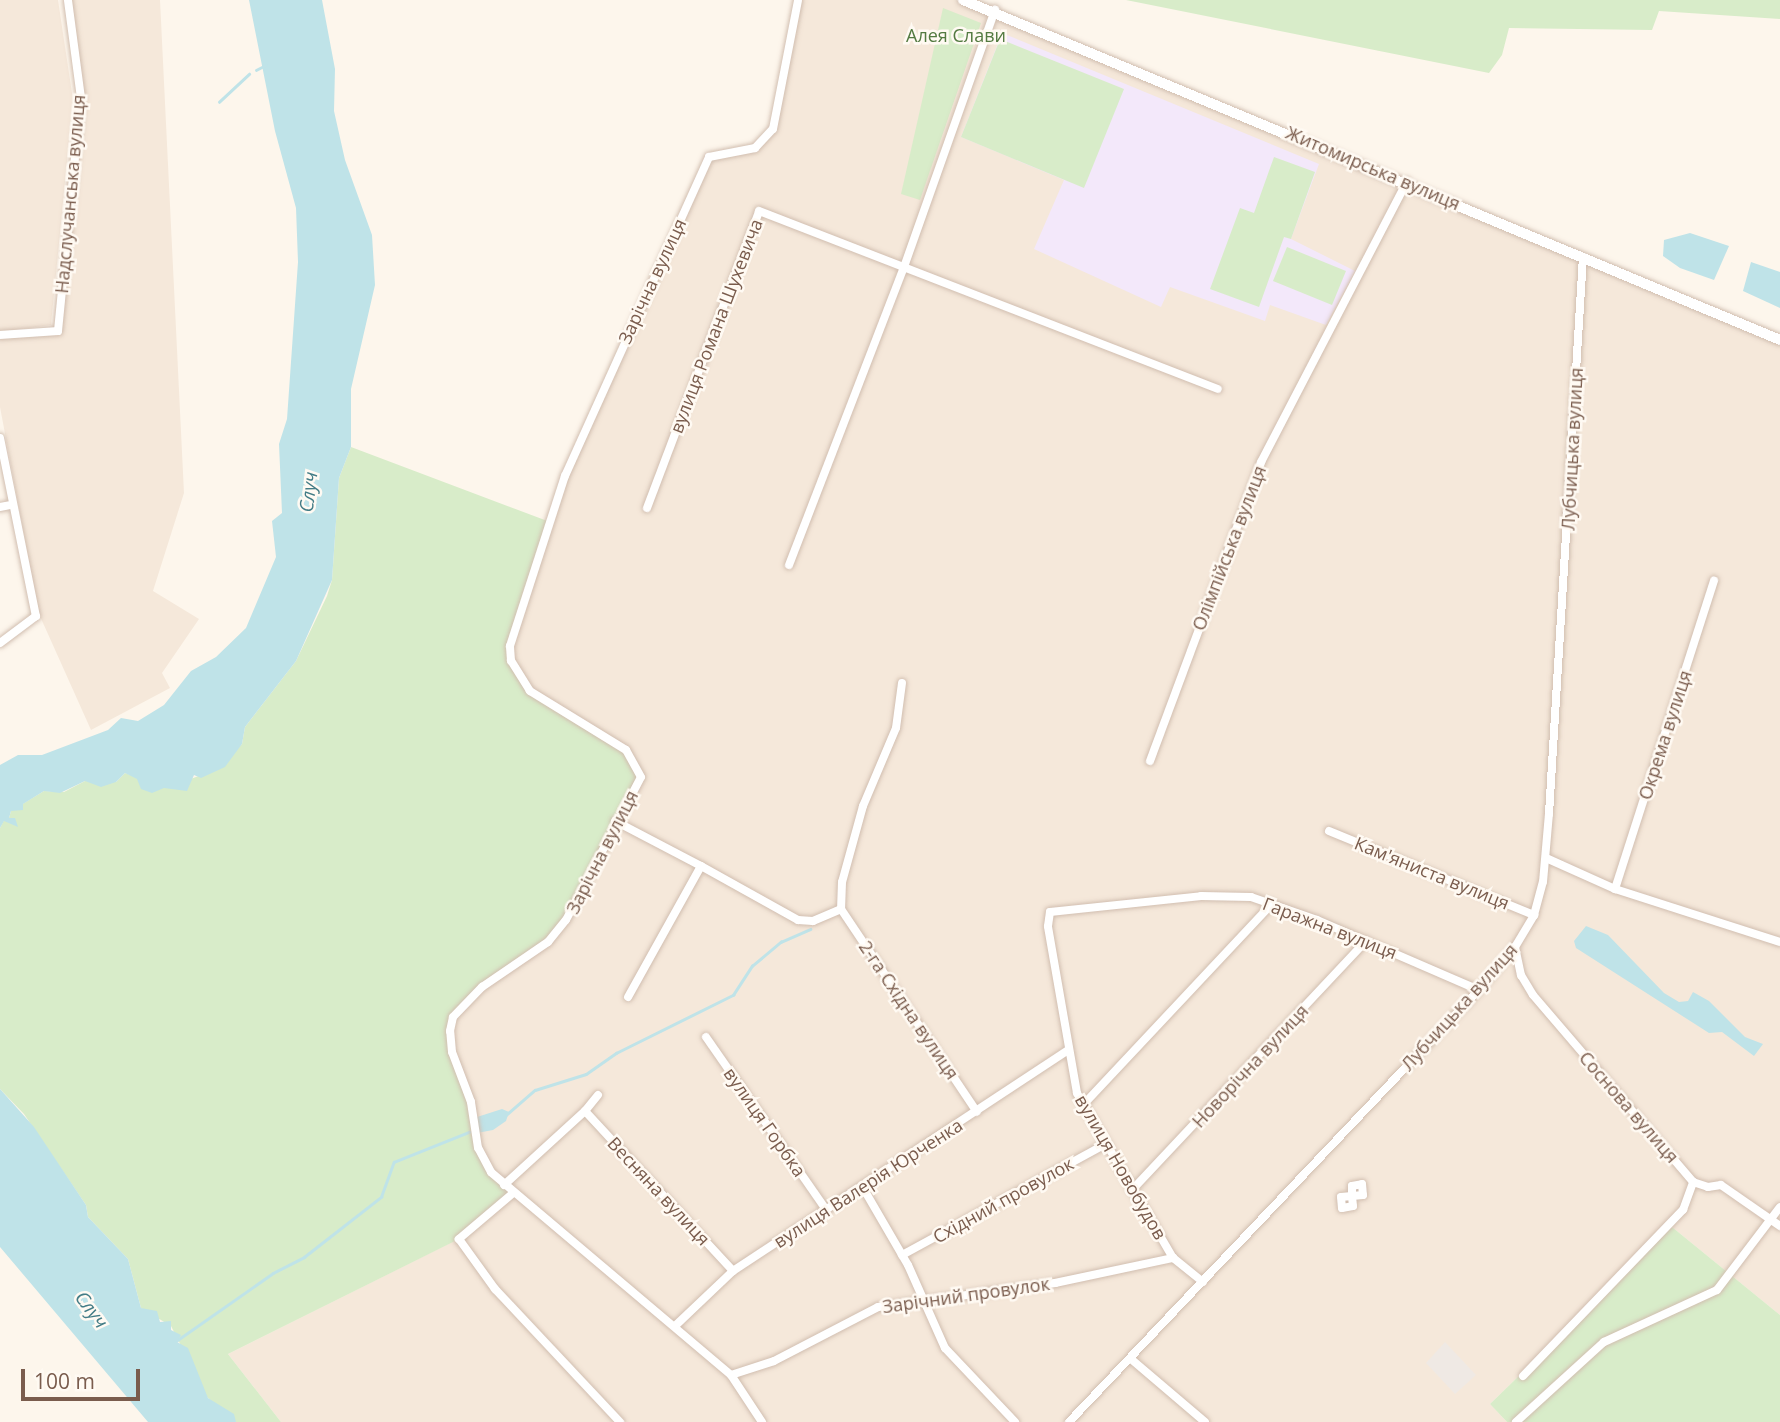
<!DOCTYPE html>
<meta charset="utf-8">
<style>
body{margin:0}
#map{position:relative;width:1780px;height:1422px;overflow:hidden;background:#fdf6ec;font-family:"Open Sans",sans-serif}
div>[style]{position:absolute}
[style*='--x']{left:calc(var(--x)*1px);top:calc(var(--y)*1px);width:calc(var(--w)*1px);rotate:calc(var(--a)*1deg)}
.residential>*{inset:0;background:#f5e8da}
.industrial>*{inset:0;background:#efe9e4}
.education>*{inset:0;background:#f3e8fa}
.green>*{inset:0;background:#d8ecc9}
.water>*{inset:0;background:#bfe3e8}
.stream>*{height:2.5px;margin:-1.25px;padding:0 1.25px;transform-origin:1.25px;border-radius:1.25px;background:#bfe3e8}
.roads{filter:drop-shadow(0 0 2px #d1beb0) drop-shadow(0 0 2px #d1beb0)}
.minor>*{height:8px;margin:-4px;padding:0 4px;transform-origin:4px;border-radius:4px;background:#fff}
.secondary>*{height:10px;margin:-5px;padding:0 5px;transform-origin:5px;border-radius:5px;background:#fff}
span{translate:-50% -50%;white-space:nowrap;text-align:center;line-height:1.15;-webkit-text-stroke:5px #fffaf3;paint-order:stroke}
.park-label{font-size:18px;color:#537a41}
.street-label{font-size:18px;color:#7a5c4d}
.water-label{font-size:19px;color:#437c86;font-style:italic}
.scale{position:absolute;left:21px;top:1369px;width:119px;height:32px;box-sizing:border-box;border:4px solid #7a5c4d;border-top:0;padding-left:9px;font-size:21px;line-height:24px;white-space:nowrap;color:#7a5c4d;-webkit-text-stroke:5px #fffaf3;paint-order:stroke}
</style>
<div id="map">
<div class="residential">
<div style="clip-path:polygon(0 0,58px 0,73px 100px,51px 325px,0 332px)"></div>
<div style="clip-path:polygon(70px 0,160px 0,184px 493px,153px 591px,199px 619px,162px 673px,170px 688px,91px 730px,39px 614px,0 407px,0 338px,59px 334px,83px 98px)"></div>
<div style="clip-path:polygon(798px 0,963px 0,1780px 340px,1780px 1315px,1672px 1227px,1490px 1404px,1507px 1422px,281px 1422px,228px 1354px,458px 1239px,483px 1161px,450px 1031px,546px 704px,518px 676px,510px 646px,556px 498px,709px 157px,733px 154px,768px 138px)"></div>
</div>
<div class="industrial">
<div style="clip-path:polygon(1445px 1342px,1476px 1375px,1455px 1394px,1426px 1363px)"></div>
</div>
<div class="education">
<div style="clip-path:polygon(1002px 33px,1319px 164px,1291px 239px,1355px 271px,1326px 325px,1270px 305px,1265px 321px,1170px 287px,1161px 307px,1034px 249px,1064px 180px,961px 137px)"></div>
</div>
<div class="green">
<div style="clip-path:polygon(1126px 0,1780px 0,1780px 19px,1659px 11px,1652px 30px,1509px 28px,1502px 55px,1489px 73px)"></div>
<div style="clip-path:polygon(943px 8px,981px 23px,920px 200px,901px 194px)"></div>
<div style="clip-path:polygon(1000px 39px,1124px 89px,1084px 188px,961px 137px)"></div>
<div style="clip-path:polygon(1274px 157px,1315px 172px,1291px 239px,1284px 237px,1259px 307px,1210px 289px,1240px 208px,1254px 213px)"></div>
<div style="clip-path:polygon(1287px 247px,1346px 271px,1332px 305px,1273px 281px)"></div>
<div style="clip-path:polygon(351px 447px,550px 522px,510px 645px,511px 661px,530px 691px,626px 750px,641px 777px,591px 875px,548px 942px,463px 1005px,450px 1031px,471px 1102px,478px 1148px,512px 1194px,459px 1239px,228px 1354px,281px 1422px,236px 1422px,207px 1397px,171px 1326px,141px 1308px,128px 1259px,88px 1217px,86px 1205px,24px 1114px,0 1089px,0 828px,4px 820px,13px 820px,9px 818px,11px 811px,44px 791px,64px 792px,85px 781px,116px 782px,125px 773px,167px 788px,217px 769px,242px 744px,245px 727px,296px 661px,327px 596px,332px 580px,339px 478px)"></div>
<div style="clip-path:polygon(1672px 1227px,1780px 1315px,1780px 1422px,1507px 1422px,1490px 1404px)"></div>
</div>
<div class="water">
<div style="clip-path:polygon(249px 0,322px 0,335px 69px,334px 111px,345px 160px,372px 235px,375px 285px,351px 389px,351px 447px,339px 478px,332px 580px,296px 661px,245px 727px,242px 744px,225px 767px,201px 778px,194px 775px,187px 791px,164px 788px,152px 793px,141px 789px,137px 779px,125px 773px,116px 782px,101px 787px,85px 781px,60px 793px,44px 791px,23px 804px,23px 810px,11px 811px,9px 818px,15px 818px,18px 827px,4px 821px,0 828px,0 765px,18px 755px,42px 755px,108px 730px,121px 718px,138px 721px,164px 705px,191px 671px,216px 657px,246px 628px,276px 557px,272px 521px,282px 513px,279px 444px,287px 419px,298px 262px,296px 208px,275px 131px)"></div>
<div style="clip-path:polygon(1690px 233px,1729px 246px,1714px 280px,1680px 268px,1663px 256px,1664px 240px)"></div>
<div style="clip-path:polygon(1751px 262px,1780px 272px,1780px 308px,1743px 291px)"></div>
<div style="clip-path:polygon(1586px 926px,1608px 935px,1664px 993px,1679px 1002px,1688px 1001px,1693px 992px,1709px 1001px,1745px 1037px,1763px 1044px,1754px 1056px,1722px 1032px,1709px 1033px,1576px 948px,1574px 941px)"></div>
<div style="clip-path:polygon(0 1089px,34px 1127px,86px 1205px,88px 1217px,128px 1259px,141px 1308px,157px 1311px,160px 1322px,171px 1321px,171px 1330px,181px 1335px,177px 1342px,188px 1348px,208px 1398px,234px 1414px,236px 1422px,148px 1422px,0 1247px)"></div>
<div style="clip-path:polygon(502px 1109px,509px 1112px,506px 1121px,493px 1130px,477px 1133px,474px 1118px)"></div>
</div>
<div class="stream">
<div style="--x:256;--y:70;--w:11;--a:-27"></div>
<div style="--x:219;--y:102;--w:41;--a:-43"></div>
<div style="--x:506;--y:1115;--w:38;--a:-41"></div>
<div style="--x:535;--y:1090;--w:53;--a:-17.4"></div>
<div style="--x:586;--y:1074;--w:37;--a:-35"></div>
<div style="--x:616;--y:1053;--w:131;--a:-26.4"></div>
<div style="--x:733;--y:995;--w:35;--a:-57"></div>
<div style="--x:752;--y:966;--w:38;--a:-40"></div>
<div style="--x:781;--y:942;--w:32;--a:-24"></div>
<div style="--x:176;--y:1341;--w:118;--a:-35"></div>
<div style="--x:273;--y:1273;--w:35;--a:-27"></div>
<div style="--x:304;--y:1257;--w:98;--a:-37.9"></div>
<div style="--x:381;--y:1197;--w:37;--a:-70"></div>
<div style="--x:394;--y:1162;--w:81;--a:-21.8"></div>
</div>
<div class="roads">
<div class="minor">
<div style="--x:0;--y:335;--w:58;--a:-3.9"></div>
<div style="--x:58;--y:331;--w:234;--a:-84.4"></div>
<div style="--x:81;--y:98;--w:99;--a:-97.6"></div>
<div style="--x:0;--y:438;--w:182;--a:78.6"></div>
<div style="--x:36;--y:616;--w:45;--a:143.1"></div>
<div style="--x:0;--y:507;--w:10;--a:-11"></div>
<div style="--x:647;--y:508;--w:317;--a:-69.3"></div>
<div style="--x:759;--y:211;--w:492;--a:21.2"></div>
<div style="--x:789;--y:565;--w:319;--a:-68.9"></div>
<div style="--x:904;--y:267;--w:273;--a:-70.5"></div>
<div style="--x:902;--y:683;--w:45;--a:97.6"></div>
<div style="--x:896;--y:728;--w:85;--a:112.9"></div>
<div style="--x:863;--y:806;--w:79;--a:105.4"></div>
<div style="--x:842;--y:882;--w:27;--a:92"></div>
<div style="--x:841;--y:909;--w:244;--a:56.2"></div>
<div style="--x:1150;--y:761;--w:319;--a:-69.6"></div>
<div style="--x:1261;--y:462;--w:316;--a:-62.5"></div>
<div style="--x:615;--y:821;--w:97;--a:27.6"></div>
<div style="--x:701;--y:866;--w:150;--a:119.1"></div>
<div style="--x:1329;--y:831;--w:222;--a:22.3"></div>
<div style="--x:1546;--y:858;--w:76;--a:24.2"></div>
<div style="--x:1615;--y:889;--w:173;--a:17.8"></div>
<div style="--x:701;--y:866;--w:111;--a:29.1"></div>
<div style="--x:798;--y:920;--w:15;--a:4"></div>
<div style="--x:813;--y:921;--w:30;--a:-23"></div>
<div style="--x:1615;--y:889;--w:324;--a:-72.2"></div>
<div style="--x:1515;--y:947;--w:29;--a:78"></div>
<div style="--x:1521;--y:975;--w:23;--a:59"></div>
<div style="--x:1533;--y:995;--w:246;--a:49.4"></div>
<div style="--x:1693;--y:1182;--w:16;--a:18"></div>
<div style="--x:1708;--y:1187;--w:13;--a:-9"></div>
<div style="--x:1721;--y:1185;--w:72;--a:34.8"></div>
<div style="--x:706;--y:1037;--w:208;--a:55.2"></div>
<div style="--x:598;--y:1095;--w:21;--a:129"></div>
<div style="--x:585;--y:1111;--w:218;--a:47.2"></div>
<div style="--x:1083;--y:1105;--w:276;--a:-46.8"></div>
<div style="--x:504;--y:1185;--w:110;--a:-42.4"></div>
<div style="--x:862;--y:1186;--w:91;--a:59.8"></div>
<div style="--x:908;--y:1265;--w:91;--a:66"></div>
<div style="--x:945;--y:1348;--w:102;--a:46.6"></div>
<div style="--x:1132;--y:1190;--w:342;--a:-46.8"></div>
<div style="--x:512;--y:1194;--w:70;--a:139.7"></div>
<div style="--x:459;--y:1239;--w:62;--a:54.2"></div>
<div style="--x:495;--y:1289;--w:183;--a:46.8"></div>
<div style="--x:1352;--y:1195;--w:9;--a:-90"></div>
<div style="--x:1352;--y:1186;--w:10;--a:-11"></div>
<div style="--x:1362;--y:1184;--w:11;--a:85"></div>
<div style="--x:1363;--y:1195;--w:22;--a:175"></div>
<div style="--x:1341;--y:1197;--w:11;--a:85"></div>
<div style="--x:1342;--y:1208;--w:11;--a:-10"></div>
<div style="--x:1353;--y:1206;--w:10;--a:-96"></div>
<div style="--x:902;--y:1255;--w:230;--a:-28.6"></div>
<div style="--x:1203;--y:1282;--w:38;--a:-141"></div>
<div style="--x:1173;--y:1258;--w:191;--a:-120.2"></div>
<div style="--x:1077;--y:1093;--w:169;--a:-99.9"></div>
<div style="--x:1048;--y:926;--w:14;--a:-82"></div>
<div style="--x:1050;--y:912;--w:152;--a:-6"></div>
<div style="--x:1201;--y:896;--w:50;--a:1.1"></div>
<div style="--x:1251;--y:897;--w:70;--a:19.2"></div>
<div style="--x:1317;--y:920;--w:176;--a:23.4"></div>
<div style="--x:675;--y:1326;--w:80;--a:-43.5"></div>
<div style="--x:733;--y:1271;--w:401;--a:-33.4"></div>
<div style="--x:1131;--y:1359;--w:97;--a:40.4"></div>
<div style="--x:731;--y:1375;--w:45;--a:-18"></div>
<div style="--x:774;--y:1361;--w:117;--a:-27.4"></div>
<div style="--x:878;--y:1307;--w:179;--a:-7.7"></div>
<div style="--x:1055;--y:1283;--w:121;--a:-12"></div>
<div style="--x:1523;--y:1376;--w:231;--a:-46.1"></div>
<div style="--x:1683;--y:1210;--w:30;--a:-70"></div>
<div style="--x:762;--y:1422;--w:56;--a:-123.4"></div>
<div style="--x:731;--y:1375;--w:314;--a:-139.8"></div>
<div style="--x:491;--y:1172;--w:27;--a:-118"></div>
<div style="--x:478;--y:1148;--w:47;--a:-98.7"></div>
<div style="--x:471;--y:1102;--w:53;--a:-110.8"></div>
<div style="--x:452;--y:1052;--w:21;--a:-95"></div>
<div style="--x:450;--y:1031;--w:14;--a:-78"></div>
<div style="--x:453;--y:1017;--w:42;--a:-46"></div>
<div style="--x:482;--y:987;--w:80;--a:-34.3"></div>
<div style="--x:548;--y:942;--w:28;--a:-51"></div>
<div style="--x:566;--y:920;--w:161;--a:-62.3"></div>
<div style="--x:641;--y:777;--w:31;--a:-119"></div>
<div style="--x:626;--y:750;--w:113;--a:-148.4"></div>
<div style="--x:530;--y:691;--w:36;--a:-122"></div>
<div style="--x:511;--y:661;--w:15;--a:-94"></div>
<div style="--x:510;--y:646;--w:179;--a:-72.1"></div>
<div style="--x:565;--y:476;--w:350;--a:-65.7"></div>
<div style="--x:709;--y:157;--w:47;--a:-11.1"></div>
<div style="--x:755;--y:148;--w:26;--a:-47"></div>
<div style="--x:773;--y:129;--w:131;--a:-79"></div>
<div style="--x:1069;--y:1422;--w:596;--a:-46.5"></div>
<div style="--x:1479;--y:990;--w:56;--a:-50.1"></div>
<div style="--x:1515;--y:947;--w:37;--a:-59"></div>
<div style="--x:1534;--y:915;--w:34;--a:-75"></div>
<div style="--x:1543;--y:882;--w:68;--a:-85"></div>
<div style="--x:1549;--y:814;--w:558;--a:-86.51"></div>
<div style="--x:1516;--y:1422;--w:119;--a:-42.3"></div>
<div style="--x:1604;--y:1342;--w:124;--a:-24.7"></div>
<div style="--x:1717;--y:1290;--w:104;--a:-52.8"></div>
</div>
<div class="secondary">
<div style="--x:963;--y:0;--w:885;--a:22.59"></div>
</div>
</div>
<div class="park-label">
<span style="left:956px;top:35px">Алея Слави</span>
</div>
<div class="street-label">
<span style="left:1373px;top:168px;rotate:23deg">Житомирська вулиця</span>
<span style="left:70px;top:194px;rotate:-85deg">Надслучанська вулиця</span>
<span style="left:652px;top:281px;rotate:-65deg">Зарічна вулиця</span>
<span style="left:716px;top:326px;rotate:-69deg">вулиця Романа Шухевича</span>
<span style="left:1572px;top:449px;rotate:-87deg">Лубчицька вулиця</span>
<span style="left:1229px;top:548px;rotate:-69deg">Олімпійська вулиця</span>
<span style="left:1665px;top:735px;rotate:-72deg">Окрема вулиця</span>
<span style="left:602px;top:852px;rotate:-63deg">Зарічна вулиця</span>
<span style="left:1432px;top:873px;rotate:22deg">Кам'яниста вулиця</span>
<span style="left:1330px;top:928px;rotate:21deg">Гаражна вулиця</span>
<span style="left:1459px;top:1007px;rotate:-48deg">Лубчицька вулиця</span>
<span style="left:909px;top:1010px;rotate:56deg">2-га Східна вулиця</span>
<span style="left:1250px;top:1066px;rotate:-47deg">Новорічна вулиця</span>
<span style="left:1629px;top:1107px;rotate:49deg">Соснова вулиця</span>
<span style="left:765px;top:1122px;rotate:55deg">вулиця Горбка</span>
<span style="left:1121px;top:1167px;rotate:60deg">вулиця Новобудов</span>
<span style="left:868px;top:1183px;rotate:-33deg">вулиця Валерія Юрченка</span>
<span style="left:659px;top:1191px;rotate:47deg">Весняна вулиця</span>
<span style="left:1003px;top:1200px;rotate:-29deg">Східний провулок</span>
<span style="left:966px;top:1295px;rotate:-8deg">Зарічний провулок</span>
</div>
<div class="water-label">
<span style="left:309px;top:492px;rotate:-83deg">Случ</span>
<span style="left:91px;top:1310px;rotate:53deg">Случ</span>
</div>
<div class="scale">100 m</div>
</div>
